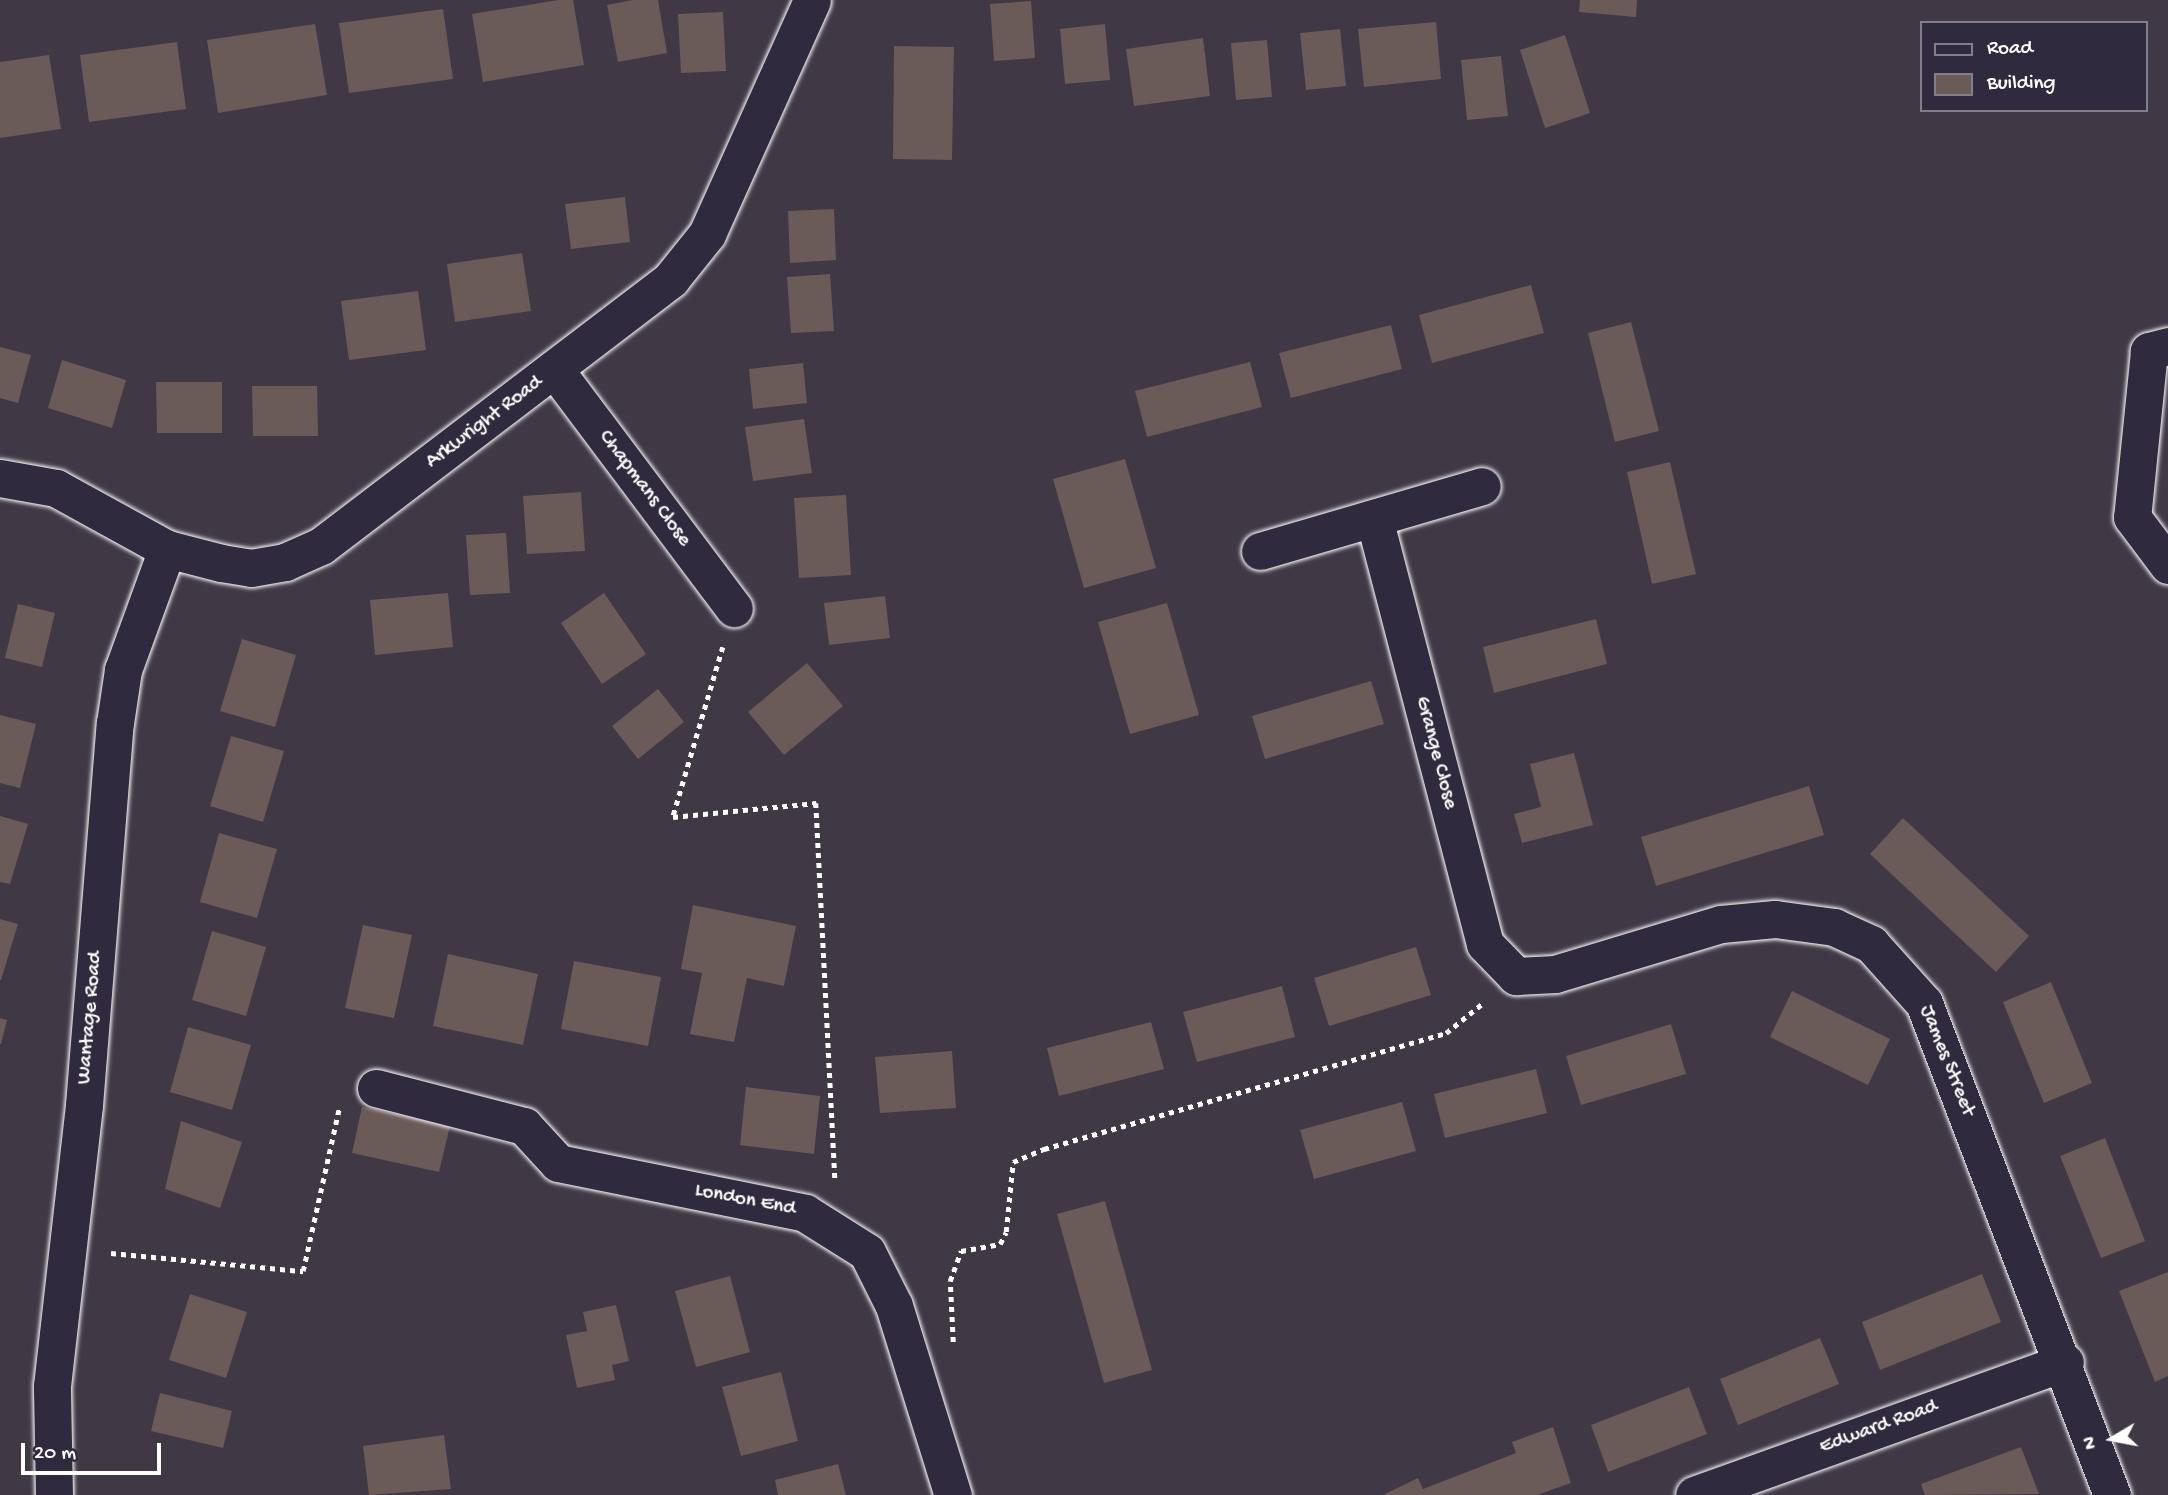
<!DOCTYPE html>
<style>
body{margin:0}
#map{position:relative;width:2168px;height:1495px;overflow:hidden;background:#413845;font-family:"Gochi Hand",sans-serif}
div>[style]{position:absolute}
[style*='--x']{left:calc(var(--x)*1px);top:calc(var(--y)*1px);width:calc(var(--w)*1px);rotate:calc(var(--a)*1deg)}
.building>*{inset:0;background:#6a5a58}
.path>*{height:4.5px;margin-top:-2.25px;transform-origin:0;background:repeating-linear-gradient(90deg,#fff 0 5px,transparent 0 10px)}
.roads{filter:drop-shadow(0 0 2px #fff) drop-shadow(0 0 2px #fff)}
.minor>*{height:37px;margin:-18.5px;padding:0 18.5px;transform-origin:18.5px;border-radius:18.5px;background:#2f2a3d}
span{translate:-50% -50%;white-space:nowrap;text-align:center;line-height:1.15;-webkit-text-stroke:5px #2f2a3d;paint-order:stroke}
.street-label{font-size:21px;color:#fff}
.legend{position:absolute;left:1920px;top:21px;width:228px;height:91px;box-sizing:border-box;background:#2f2a3d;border:2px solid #827f8b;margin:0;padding:9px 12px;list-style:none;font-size:21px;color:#fff}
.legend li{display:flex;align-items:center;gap:14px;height:35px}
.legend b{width:35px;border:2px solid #827f8b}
.north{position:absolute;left:2077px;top:1404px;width:70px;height:70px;-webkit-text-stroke:5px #2f2a3d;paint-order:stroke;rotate:260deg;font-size:19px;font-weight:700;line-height:28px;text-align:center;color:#fff}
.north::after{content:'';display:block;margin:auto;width:24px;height:32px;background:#fff;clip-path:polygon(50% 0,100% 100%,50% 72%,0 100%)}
.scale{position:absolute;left:21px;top:1443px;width:140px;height:32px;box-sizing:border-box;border:4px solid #fff;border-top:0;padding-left:9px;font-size:21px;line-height:24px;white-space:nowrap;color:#fff;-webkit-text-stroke:5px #2f2a3d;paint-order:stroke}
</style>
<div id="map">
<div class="building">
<div style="clip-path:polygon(558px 0,573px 0,584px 65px,483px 82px,472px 14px)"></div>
<div style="clip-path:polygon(632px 0,658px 0,667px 53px,618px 62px,607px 5px)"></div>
<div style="clip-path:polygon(1580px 0,1637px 0,1636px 17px,1579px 12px)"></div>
<div style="clip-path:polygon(1031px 1px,1035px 58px,994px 61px,990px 4px)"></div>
<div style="clip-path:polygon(443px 9px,453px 79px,349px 93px,339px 23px)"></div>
<div style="clip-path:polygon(723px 12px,726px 71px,681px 73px,678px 14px)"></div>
<div style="clip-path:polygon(1436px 22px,1441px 79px,1364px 87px,1358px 29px)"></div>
<div style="clip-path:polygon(315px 24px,327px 95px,218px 113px,207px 40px)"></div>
<div style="clip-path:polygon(1105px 24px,1110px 80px,1065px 84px,1060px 29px)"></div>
<div style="clip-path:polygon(1340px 29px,1346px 86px,1306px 90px,1300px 33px)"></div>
<div style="clip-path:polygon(1565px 35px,1590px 113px,1545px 128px,1520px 50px)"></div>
<div style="clip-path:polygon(1203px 38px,1210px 96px,1134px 106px,1126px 49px)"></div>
<div style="clip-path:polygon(1267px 40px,1272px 97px,1236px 100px,1231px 43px)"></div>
<div style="clip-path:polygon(177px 42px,186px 109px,89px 122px,80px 55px)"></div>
<div style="clip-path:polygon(894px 46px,954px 47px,952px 160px,893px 159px)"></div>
<div style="clip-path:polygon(49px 55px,61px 129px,0 138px,0 62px)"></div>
<div style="clip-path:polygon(1501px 56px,1508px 116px,1467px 120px,1461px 60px)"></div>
<div style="clip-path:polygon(625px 197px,630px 242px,571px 249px,565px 204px)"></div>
<div style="clip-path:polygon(834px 209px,836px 260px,790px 263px,788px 211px)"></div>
<div style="clip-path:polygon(522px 253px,531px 311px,455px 322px,447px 264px)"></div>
<div style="clip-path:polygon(830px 274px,834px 331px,791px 333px,787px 277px)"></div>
<div style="clip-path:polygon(1531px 285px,1544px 333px,1432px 363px,1419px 315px)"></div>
<div style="clip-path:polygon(418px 291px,426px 350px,349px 360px,341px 301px)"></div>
<div style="clip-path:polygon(1631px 322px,1659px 431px,1615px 442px,1588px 333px)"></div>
<div style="clip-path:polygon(1391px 325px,1402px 369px,1291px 398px,1279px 353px)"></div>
<div style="clip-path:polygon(0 347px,31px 355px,18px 403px,0 398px)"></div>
<div style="clip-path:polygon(62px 360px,126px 380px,112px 428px,48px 408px)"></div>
<div style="clip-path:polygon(1250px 362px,1262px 407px,1147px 437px,1135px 391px)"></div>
<div style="clip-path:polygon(803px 363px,807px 403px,753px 409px,749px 369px)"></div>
<div style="clip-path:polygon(156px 382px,222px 382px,222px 433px,157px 433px)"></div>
<div style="clip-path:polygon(252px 386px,317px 386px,318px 436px,253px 436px)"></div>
<div style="clip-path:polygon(804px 419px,812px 473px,753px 481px,745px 427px)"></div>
<div style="clip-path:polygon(1125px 459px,1156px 568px,1084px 588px,1053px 479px)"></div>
<div style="clip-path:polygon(1670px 462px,1696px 574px,1652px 584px,1627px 472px)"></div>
<div style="clip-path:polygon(581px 492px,585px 551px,527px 554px,523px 496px)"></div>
<div style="clip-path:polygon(846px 495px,851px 575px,799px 578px,794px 498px)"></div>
<div style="clip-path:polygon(506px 533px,510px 593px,470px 595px,466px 535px)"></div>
<div style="clip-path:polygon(448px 593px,453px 647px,375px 655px,370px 600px)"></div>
<div style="clip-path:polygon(604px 593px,646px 654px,602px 684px,561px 623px)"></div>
<div style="clip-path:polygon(885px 596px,890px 638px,829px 645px,824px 603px)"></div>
<div style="clip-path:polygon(1167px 603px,1199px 715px,1130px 734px,1098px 622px)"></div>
<div style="clip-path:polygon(18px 604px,55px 613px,42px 667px,5px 658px)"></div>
<div style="clip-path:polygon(1596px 619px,1607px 664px,1494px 693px,1483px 647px)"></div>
<div style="clip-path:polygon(242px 639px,296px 655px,275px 727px,220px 711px)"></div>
<div style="clip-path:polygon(807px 663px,843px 706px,784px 755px,748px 712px)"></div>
<div style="clip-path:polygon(1371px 681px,1384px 724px,1265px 759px,1252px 716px)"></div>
<div style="clip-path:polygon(658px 689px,684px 722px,638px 759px,612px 726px)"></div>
<div style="clip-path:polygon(0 715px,36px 724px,20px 788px,0 783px)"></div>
<div style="clip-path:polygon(231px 736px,284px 751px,263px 822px,210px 806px)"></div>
<div style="clip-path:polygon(1574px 753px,1593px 825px,1522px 843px,1514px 814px,1541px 807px,1530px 764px)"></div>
<div style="clip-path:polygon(1809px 786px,1824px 835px,1656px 886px,1641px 837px)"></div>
<div style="clip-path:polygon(0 816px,28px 824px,10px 884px,0 882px)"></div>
<div style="clip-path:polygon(1903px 818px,2029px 936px,1996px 972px,1870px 854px)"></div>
<div style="clip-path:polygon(219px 833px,277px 849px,257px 918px,200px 902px)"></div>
<div style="clip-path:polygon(693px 905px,796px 926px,784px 986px,747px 978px,734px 1042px,690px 1034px,702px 973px,681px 969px)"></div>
<div style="clip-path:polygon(0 919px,18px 924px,1px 980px,0 980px)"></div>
<div style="clip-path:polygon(363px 925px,412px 935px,394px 1018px,345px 1008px)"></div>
<div style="clip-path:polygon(212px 931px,266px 947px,246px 1016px,192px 1000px)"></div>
<div style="clip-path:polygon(1416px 947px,1431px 995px,1329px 1026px,1314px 978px)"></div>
<div style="clip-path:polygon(448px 954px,538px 974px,523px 1045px,433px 1026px)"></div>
<div style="clip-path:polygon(574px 961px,661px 977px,648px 1046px,561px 1029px)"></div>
<div style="clip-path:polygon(2051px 982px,2092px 1083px,2044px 1103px,2003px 1002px)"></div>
<div style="clip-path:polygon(1282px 986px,1295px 1037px,1197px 1062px,1183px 1012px)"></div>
<div style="clip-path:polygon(1792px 991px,1890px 1039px,1868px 1085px,1770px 1037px)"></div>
<div style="clip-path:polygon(0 1018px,7px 1020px,1px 1044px,0 1044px)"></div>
<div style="clip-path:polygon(1151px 1022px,1164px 1069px,1059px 1096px,1047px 1048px)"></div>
<div style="clip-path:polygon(1671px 1024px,1686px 1074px,1581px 1105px,1566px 1056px)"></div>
<div style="clip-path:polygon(188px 1027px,251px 1045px,232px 1110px,170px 1092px)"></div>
<div style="clip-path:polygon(952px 1051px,956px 1108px,880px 1113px,875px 1057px)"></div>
<div style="clip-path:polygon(1536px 1069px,1547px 1113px,1445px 1138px,1434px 1094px)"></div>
<div style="clip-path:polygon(746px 1087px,820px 1096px,814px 1154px,740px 1145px)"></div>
<div style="clip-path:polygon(1402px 1102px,1416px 1151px,1314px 1179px,1300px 1130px)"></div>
<div style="clip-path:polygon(362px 1107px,450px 1126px,439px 1172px,352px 1153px)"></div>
<div style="clip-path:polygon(181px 1121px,242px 1142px,220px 1208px,165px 1189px)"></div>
<div style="clip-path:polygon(2105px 1138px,2145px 1241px,2101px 1258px,2060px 1156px)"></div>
<div style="clip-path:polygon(1105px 1201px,1152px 1370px,1104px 1383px,1057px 1214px)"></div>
<div style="clip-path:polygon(2168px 1272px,2168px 1376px,2155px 1382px,2119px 1291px)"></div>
<div style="clip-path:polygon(1982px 1274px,2001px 1322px,1880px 1370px,1862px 1322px)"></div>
<div style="clip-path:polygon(730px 1276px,750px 1352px,696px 1367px,675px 1291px)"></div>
<div style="clip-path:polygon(190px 1294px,247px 1312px,226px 1378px,169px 1360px)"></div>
<div style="clip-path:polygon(616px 1305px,629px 1361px,612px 1365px,615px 1380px,577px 1388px,566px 1335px,587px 1331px,583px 1312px)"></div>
<div style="clip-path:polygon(1820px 1338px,1839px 1384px,1738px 1425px,1720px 1379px)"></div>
<div style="clip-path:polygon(781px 1372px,798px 1441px,741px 1456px,722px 1387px)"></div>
<div style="clip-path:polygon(1689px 1387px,1707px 1434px,1608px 1472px,1591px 1425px)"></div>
<div style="clip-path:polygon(160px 1393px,232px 1411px,223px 1448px,151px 1431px)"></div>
<div style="clip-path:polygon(1553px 1427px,1571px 1483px,1537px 1495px,1383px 1495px,1418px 1478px,1423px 1489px,1516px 1453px,1512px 1442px)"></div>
<div style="clip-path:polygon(444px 1435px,451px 1489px,369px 1495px,363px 1446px)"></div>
<div style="clip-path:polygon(2021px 1447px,2039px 1494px,1925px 1495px,1921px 1484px)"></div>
<div style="clip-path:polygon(838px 1464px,846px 1495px,778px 1495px,775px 1480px)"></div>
</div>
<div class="path">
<div style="--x:723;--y:647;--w:177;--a:106.4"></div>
<div style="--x:673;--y:817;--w:144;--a:-5.6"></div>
<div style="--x:816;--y:803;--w:380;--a:87.1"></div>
<div style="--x:111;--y:1253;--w:193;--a:5.4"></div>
<div style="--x:303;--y:1271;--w:166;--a:-77.5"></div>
<div style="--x:953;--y:1342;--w:61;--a:-92.8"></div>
<div style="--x:950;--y:1281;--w:32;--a:-70"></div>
<div style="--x:961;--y:1251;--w:40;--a:-10"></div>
<div style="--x:1000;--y:1244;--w:13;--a:-63"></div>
<div style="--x:1006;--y:1232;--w:70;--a:-84.3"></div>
<div style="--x:1013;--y:1162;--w:34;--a:-23"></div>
<div style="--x:1044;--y:1149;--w:418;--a:-16.1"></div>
<div style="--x:1446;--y:1033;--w:48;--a:-39"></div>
</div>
<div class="roads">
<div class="minor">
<div style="--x:2168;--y:346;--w:20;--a:165"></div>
<div style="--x:2149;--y:351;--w:167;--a:95.8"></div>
<div style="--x:2132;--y:517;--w:60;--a:53.1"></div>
<div style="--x:555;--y:370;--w:298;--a:53.1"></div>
<div style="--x:0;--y:478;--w:57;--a:10.1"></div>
<div style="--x:56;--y:488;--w:127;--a:28.8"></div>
<div style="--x:167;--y:549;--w:56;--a:14.5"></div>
<div style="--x:221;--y:563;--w:30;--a:9"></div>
<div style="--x:251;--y:568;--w:35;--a:-10"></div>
<div style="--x:285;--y:562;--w:39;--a:-24"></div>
<div style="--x:321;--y:546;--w:440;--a:-37.3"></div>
<div style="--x:671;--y:279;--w:58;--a:-51.3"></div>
<div style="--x:707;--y:234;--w:256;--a:-65.8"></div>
<div style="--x:1374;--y:518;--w:440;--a:75.4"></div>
<div style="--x:1485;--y:944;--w:45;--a:45.9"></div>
<div style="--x:1516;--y:976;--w:39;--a:-3"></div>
<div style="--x:1555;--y:974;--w:173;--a:-16.8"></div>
<div style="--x:1721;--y:924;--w:54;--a:-5.3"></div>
<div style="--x:1775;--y:919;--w:60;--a:7.7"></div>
<div style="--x:1834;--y:927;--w:41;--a:24.7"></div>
<div style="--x:1871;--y:944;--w:79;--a:48.1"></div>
<div style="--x:1924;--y:1003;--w:527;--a:69.09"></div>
<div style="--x:1260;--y:551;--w:231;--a:-16.3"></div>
<div style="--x:376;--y:1088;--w:153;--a:14.4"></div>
<div style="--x:524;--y:1126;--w:50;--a:47.4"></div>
<div style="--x:558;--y:1163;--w:252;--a:11.4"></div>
<div style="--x:805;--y:1213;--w:73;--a:32.2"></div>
<div style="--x:867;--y:1252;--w:60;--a:63.4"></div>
<div style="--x:894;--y:1306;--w:198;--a:72.7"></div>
<div style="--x:54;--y:1495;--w:109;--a:-91.1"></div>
<div style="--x:52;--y:1386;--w:283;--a:-83.5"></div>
<div style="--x:84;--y:1105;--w:383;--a:-85.4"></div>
<div style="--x:115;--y:723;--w:54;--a:-81.4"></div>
<div style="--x:123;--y:670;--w:129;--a:-70"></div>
<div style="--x:1694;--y:1495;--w:394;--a:-19.7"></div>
</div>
</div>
<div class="street-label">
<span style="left:485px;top:423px;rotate:-37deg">Arkwright Road</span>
<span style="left:644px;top:489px;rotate:53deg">Chapmans Close</span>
<span style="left:1435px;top:753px;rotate:75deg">Grange Close</span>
<span style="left:91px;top:1018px;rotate:-85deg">Wantage Road</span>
<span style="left:1946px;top:1061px;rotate:68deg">James Street</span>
<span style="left:745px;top:1201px;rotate:11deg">London End</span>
<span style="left:1879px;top:1428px;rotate:-20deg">Edward Road</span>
</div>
<ul class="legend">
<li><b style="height:9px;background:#2f2a3d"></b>Road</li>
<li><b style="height:19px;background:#6a5a58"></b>Building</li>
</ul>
<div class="north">N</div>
<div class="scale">20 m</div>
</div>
